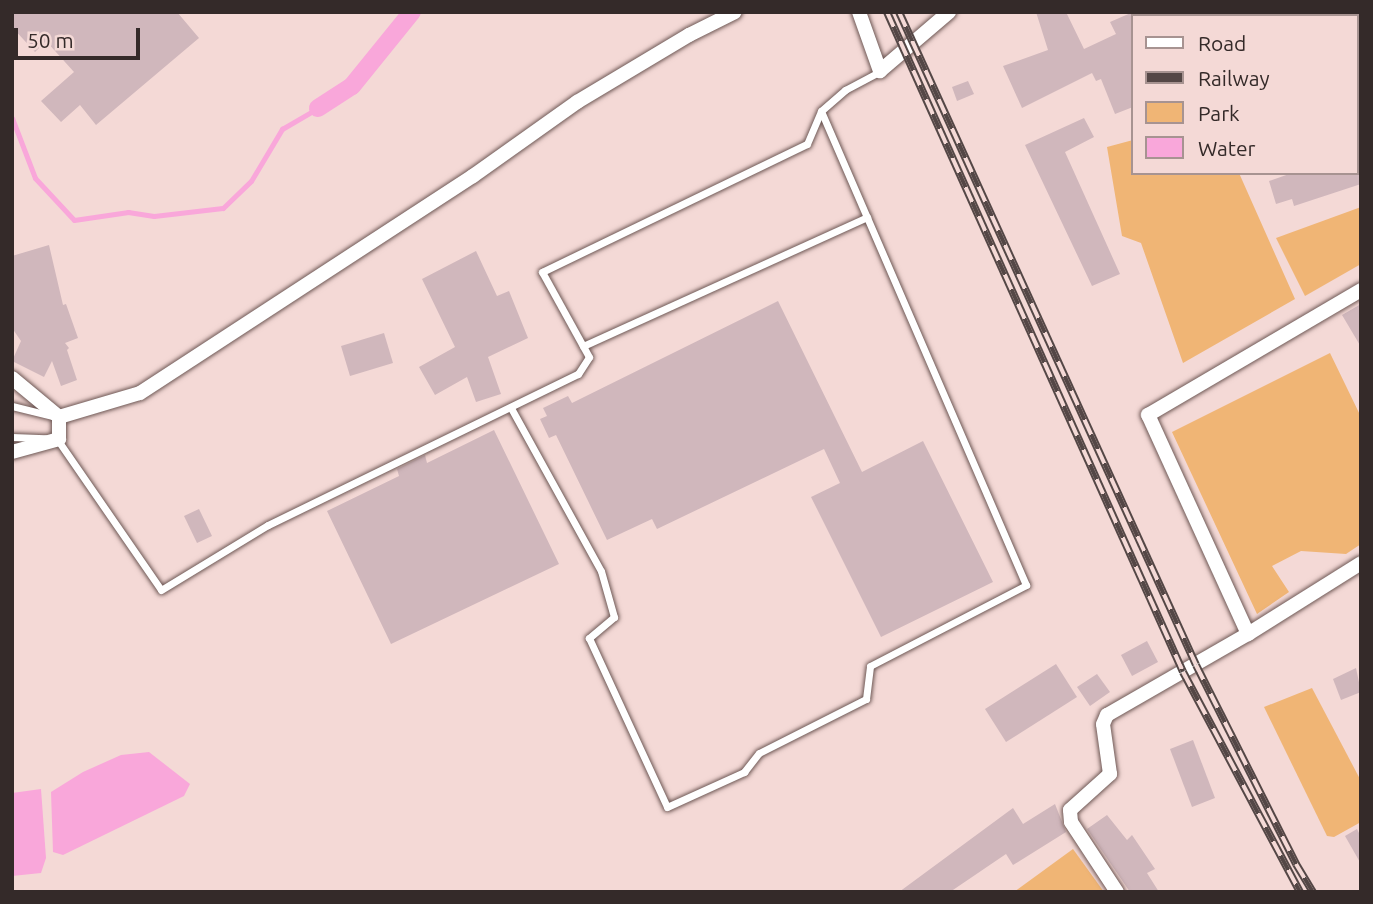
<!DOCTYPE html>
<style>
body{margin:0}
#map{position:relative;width:1373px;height:904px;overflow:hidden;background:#f4d9d6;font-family:Ubuntu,sans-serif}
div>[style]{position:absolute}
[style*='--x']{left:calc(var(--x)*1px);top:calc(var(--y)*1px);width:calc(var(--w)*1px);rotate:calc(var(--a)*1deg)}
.green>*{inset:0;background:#f0b575}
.water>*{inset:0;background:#f9a7da}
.stream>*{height:5px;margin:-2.5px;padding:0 2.5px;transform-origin:2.5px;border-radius:2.5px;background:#f9a7da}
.canal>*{height:18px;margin:-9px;padding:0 9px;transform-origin:9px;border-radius:9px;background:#f9a7da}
.building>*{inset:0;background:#d0b7bc}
.roads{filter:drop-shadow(0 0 2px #6e5855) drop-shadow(0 0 2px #6e5855)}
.lane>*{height:7px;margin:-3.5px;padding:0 3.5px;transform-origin:3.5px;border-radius:3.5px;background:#fff}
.street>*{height:14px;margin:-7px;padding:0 7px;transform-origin:7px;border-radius:7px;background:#fff}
.rail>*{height:8px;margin-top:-4px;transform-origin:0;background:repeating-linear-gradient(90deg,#f4d9d6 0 16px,#544746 0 32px);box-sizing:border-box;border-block:2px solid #544746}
span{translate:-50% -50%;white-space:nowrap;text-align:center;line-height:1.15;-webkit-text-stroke:5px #f4d9d6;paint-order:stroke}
.frame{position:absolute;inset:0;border:14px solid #342a29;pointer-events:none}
.legend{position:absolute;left:1131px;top:14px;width:228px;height:161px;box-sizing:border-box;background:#f4d9d6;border:2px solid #a79391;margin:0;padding:9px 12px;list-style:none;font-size:21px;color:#342a29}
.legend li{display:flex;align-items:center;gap:14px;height:35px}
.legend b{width:35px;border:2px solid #a79391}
.scale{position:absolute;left:14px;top:28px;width:126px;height:32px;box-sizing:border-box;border:4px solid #342a29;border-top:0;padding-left:9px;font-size:21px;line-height:24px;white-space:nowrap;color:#342a29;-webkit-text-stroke:5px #f4d9d6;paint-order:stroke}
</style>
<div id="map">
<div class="green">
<div style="clip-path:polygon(1133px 140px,1133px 173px,1239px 173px,1295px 299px,1183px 363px,1141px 243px,1122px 236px,1107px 147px)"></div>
<div style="clip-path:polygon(1361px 207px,1361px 264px,1305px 296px,1276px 238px)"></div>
<div style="clip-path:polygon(1330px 353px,1361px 417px,1361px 544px,1346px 554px,1301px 551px,1272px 566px,1289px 592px,1257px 614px,1172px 432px)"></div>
<div style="clip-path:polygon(1312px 688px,1361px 781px,1361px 822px,1334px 837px,1327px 836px,1264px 707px)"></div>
<div style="clip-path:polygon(1073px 849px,1104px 892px,1014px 892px)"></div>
</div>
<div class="water">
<div style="clip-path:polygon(149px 752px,190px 784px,184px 796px,63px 855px,53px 852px,51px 792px,83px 772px,121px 755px)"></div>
<div style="clip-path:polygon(41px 789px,46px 858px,41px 873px,12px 876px,12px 793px)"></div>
</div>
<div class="stream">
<div style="--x:12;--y:118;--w:64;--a:69"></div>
<div style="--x:35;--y:178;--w:57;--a:47.1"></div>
<div style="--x:74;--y:220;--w:55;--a:-8.4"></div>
<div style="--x:128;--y:212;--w:26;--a:9"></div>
<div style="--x:154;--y:216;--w:69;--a:-6.6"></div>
<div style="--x:223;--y:208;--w:39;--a:-44"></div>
<div style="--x:251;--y:181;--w:61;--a:-59.2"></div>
<div style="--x:282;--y:129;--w:42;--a:-30.3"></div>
</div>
<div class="canal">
<div style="--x:1274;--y:12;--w:6;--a:45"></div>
<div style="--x:1357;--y:25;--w:4;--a:0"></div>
<div style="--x:318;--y:108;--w:40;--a:-32.9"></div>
<div style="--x:352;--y:86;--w:95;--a:-51"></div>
</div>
<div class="building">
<div style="clip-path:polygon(12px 12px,177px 12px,199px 38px,96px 125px,80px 105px,61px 122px,41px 101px,74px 72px,46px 41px,35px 52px,12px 27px)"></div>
<div style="clip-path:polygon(1036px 12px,1066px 12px,1084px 49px,1116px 34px,1110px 22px,1133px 12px,1133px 107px,1115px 114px,1101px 79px,1096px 81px,1092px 73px,1022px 108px,1003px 66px,1048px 50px)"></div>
<div style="clip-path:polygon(968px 81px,974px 94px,957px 101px,952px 87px)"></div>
<div style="clip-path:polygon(1084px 118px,1094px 137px,1065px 152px,1120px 274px,1092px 286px,1025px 145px)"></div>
<div style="clip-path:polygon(1292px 173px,1361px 173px,1361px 184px,1294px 206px,1292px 199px,1276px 204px,1269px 181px)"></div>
<div style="clip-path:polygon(49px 245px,63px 305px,66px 304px,78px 338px,65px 343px,69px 348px,67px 350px,77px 380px,61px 386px,52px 361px,44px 377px,12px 361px,21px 341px,12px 328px,12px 256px)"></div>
<div style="clip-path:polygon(476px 251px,497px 296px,509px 291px,528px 338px,488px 357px,501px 394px,476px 402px,467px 377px,435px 395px,419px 367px,455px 347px,422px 279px)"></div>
<div style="clip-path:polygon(778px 301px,862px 472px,923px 441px,993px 582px,881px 637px,811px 497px,840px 483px,824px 449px,657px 529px,652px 519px,607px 540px,556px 435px,549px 438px,540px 419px,547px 416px,543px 408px,568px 396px,572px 403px)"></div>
<div style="clip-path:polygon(1361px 304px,1361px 347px,1342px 315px)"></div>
<div style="clip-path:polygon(384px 333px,393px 363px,350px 376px,341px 346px)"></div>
<div style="clip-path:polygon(494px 430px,559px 564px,391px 644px,327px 511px,399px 476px,397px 469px,425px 455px,427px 463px)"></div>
<div style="clip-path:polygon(199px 509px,212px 536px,197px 543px,184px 516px)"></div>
<div style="clip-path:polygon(1147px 641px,1158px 662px,1132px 676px,1121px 655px)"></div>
<div style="clip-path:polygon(1056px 664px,1077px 697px,1006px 742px,985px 709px)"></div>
<div style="clip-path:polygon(1356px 668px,1361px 692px,1341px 700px,1333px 679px)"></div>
<div style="clip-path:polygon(1097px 674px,1110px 692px,1090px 706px,1077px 687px)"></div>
<div style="clip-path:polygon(1193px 740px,1215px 798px,1192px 807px,1170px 749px)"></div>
<div style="clip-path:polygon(1055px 804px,1066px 832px,1013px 865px,1006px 854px,950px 892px,899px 892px,1013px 808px,1023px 824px)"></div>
<div style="clip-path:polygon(1107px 815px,1127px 840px,1132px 835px,1155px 869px,1147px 873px,1159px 892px,1130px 892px,1087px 829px)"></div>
<div style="clip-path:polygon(1357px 829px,1361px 837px,1361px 864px,1345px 836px)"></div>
</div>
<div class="roads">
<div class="lane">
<div style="--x:583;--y:346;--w:312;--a:-24.4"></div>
<div style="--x:12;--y:406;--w:41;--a:14"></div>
<div style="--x:511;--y:408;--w:186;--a:61.1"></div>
<div style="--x:601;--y:571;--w:48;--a:74.2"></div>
<div style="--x:614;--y:617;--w:33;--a:140"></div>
<div style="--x:589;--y:638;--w:186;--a:65.2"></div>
<div style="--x:667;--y:807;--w:85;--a:-24.4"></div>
<div style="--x:744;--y:772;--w:24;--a:-52"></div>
<div style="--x:759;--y:753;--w:120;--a:-26.8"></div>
<div style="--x:866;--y:699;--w:33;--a:-83"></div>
<div style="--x:870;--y:666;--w:176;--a:-27.4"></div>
<div style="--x:1026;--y:585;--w:516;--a:-113.39"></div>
<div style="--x:821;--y:111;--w:32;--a:-41"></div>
<div style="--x:845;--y:90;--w:40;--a:-28"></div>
<div style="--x:12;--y:437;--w:33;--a:2"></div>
<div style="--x:57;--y:439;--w:183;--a:55.4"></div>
<div style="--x:161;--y:590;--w:125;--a:-31.3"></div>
<div style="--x:268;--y:525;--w:345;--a:-26"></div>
<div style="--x:578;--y:374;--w:20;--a:-57"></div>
<div style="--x:589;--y:357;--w:97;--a:-118.9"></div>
<div style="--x:542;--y:272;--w:294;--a:-25.8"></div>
<div style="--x:807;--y:144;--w:36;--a:-67"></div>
</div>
<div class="street">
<div style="--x:859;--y:12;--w:63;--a:70.4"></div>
<div style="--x:880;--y:71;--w:91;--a:-40.5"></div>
<div style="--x:12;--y:378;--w:61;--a:39.7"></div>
<div style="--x:12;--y:452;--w:49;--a:-15.5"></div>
<div style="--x:59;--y:439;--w:22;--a:-90"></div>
<div style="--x:59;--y:417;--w:84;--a:-16.5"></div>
<div style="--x:140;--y:393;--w:397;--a:-33.1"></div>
<div style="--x:473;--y:176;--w:128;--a:-35.4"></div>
<div style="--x:577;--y:102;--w:131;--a:-30.9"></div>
<div style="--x:689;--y:35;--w:51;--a:-26.6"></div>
<div style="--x:1248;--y:634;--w:241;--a:-114.5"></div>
<div style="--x:1148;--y:415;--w:247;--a:-30.4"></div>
<div style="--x:1117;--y:892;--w:84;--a:-123.3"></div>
<div style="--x:1071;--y:822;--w:12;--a:-95"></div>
<div style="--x:1070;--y:810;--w:54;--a:-42"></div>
<div style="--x:1110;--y:774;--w:50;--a:-98"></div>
<div style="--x:1103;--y:724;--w:10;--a:-66"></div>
<div style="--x:1107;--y:715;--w:163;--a:-29.9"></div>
<div style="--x:1248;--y:634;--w:133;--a:-32.1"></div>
</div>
</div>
<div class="rail">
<div style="--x:887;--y:12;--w:723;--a:65.84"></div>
<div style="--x:1183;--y:672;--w:249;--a:62"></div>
<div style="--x:899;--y:12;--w:717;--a:65.54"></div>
<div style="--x:1196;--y:665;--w:223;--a:63.3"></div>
<div style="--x:1296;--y:864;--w:33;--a:59"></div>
</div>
<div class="frame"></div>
<ul class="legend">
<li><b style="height:9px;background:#fff"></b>Road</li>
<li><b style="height:9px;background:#544746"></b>Railway</li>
<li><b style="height:19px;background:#f0b575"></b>Park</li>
<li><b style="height:19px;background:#f9a7da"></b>Water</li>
</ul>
<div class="scale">50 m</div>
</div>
